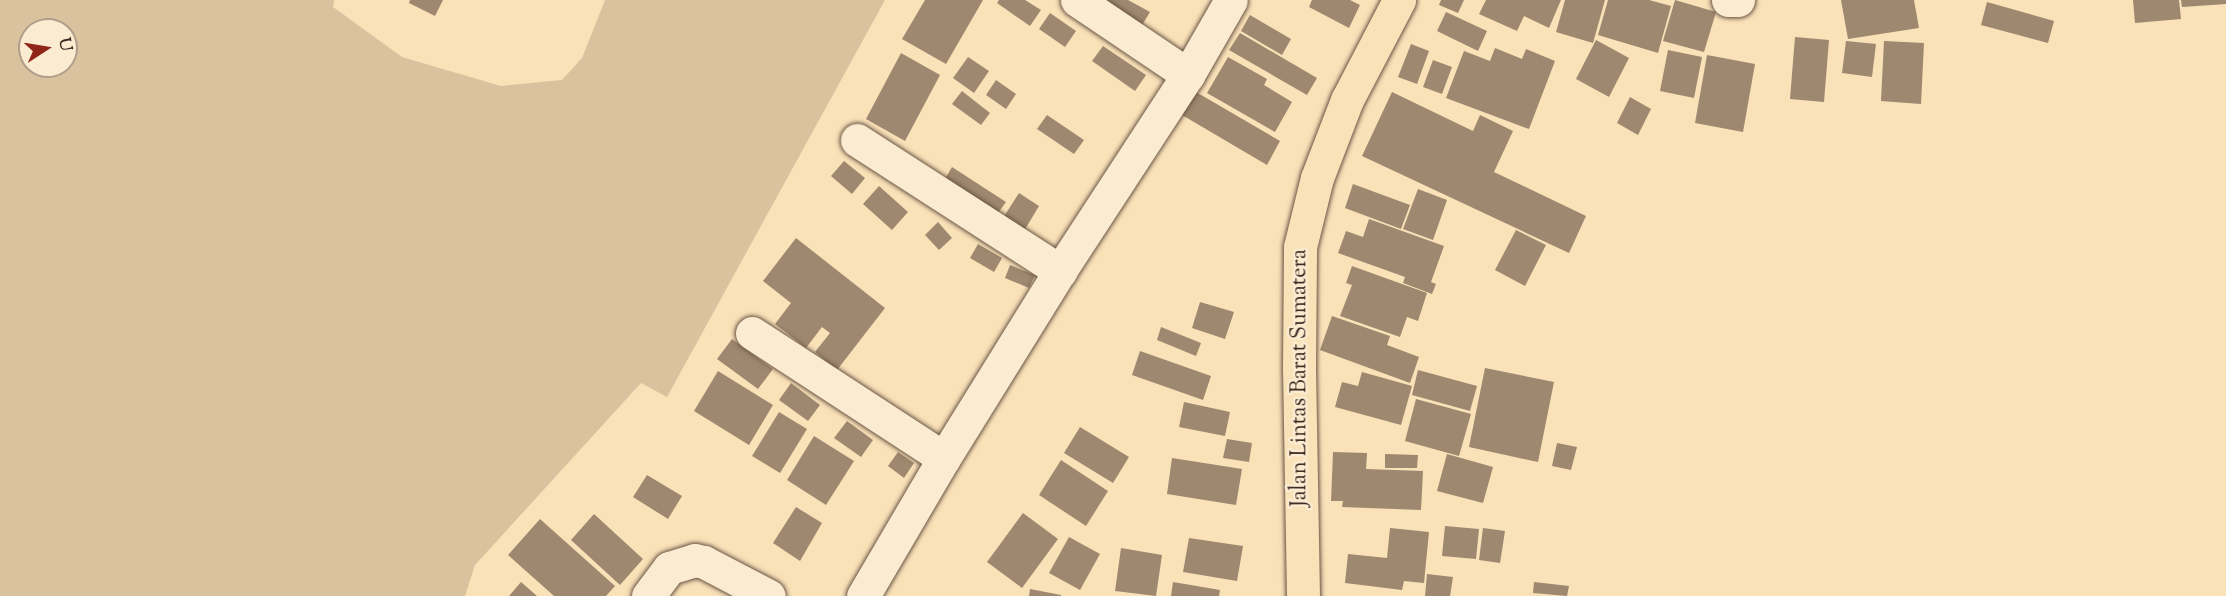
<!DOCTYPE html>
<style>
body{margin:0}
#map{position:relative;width:2226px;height:596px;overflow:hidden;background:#f9e1b8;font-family:"Sorts Mill Goudy",serif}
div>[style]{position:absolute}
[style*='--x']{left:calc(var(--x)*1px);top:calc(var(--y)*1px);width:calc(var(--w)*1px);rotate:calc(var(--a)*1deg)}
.green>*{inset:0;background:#d9c29e}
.building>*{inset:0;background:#9e886f}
.roads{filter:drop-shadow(0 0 2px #6b5646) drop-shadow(0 0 2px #6b5646)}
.minor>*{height:33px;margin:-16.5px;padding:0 16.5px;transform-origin:16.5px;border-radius:16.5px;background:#fbecd1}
.tertiary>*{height:33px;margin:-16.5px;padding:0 16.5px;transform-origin:16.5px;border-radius:16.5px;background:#fbecd1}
.trunk>*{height:33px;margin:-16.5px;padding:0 16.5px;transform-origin:16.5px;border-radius:16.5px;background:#f9e1b8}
span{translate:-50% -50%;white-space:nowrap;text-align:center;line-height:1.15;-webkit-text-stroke:5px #fbecd1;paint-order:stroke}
.street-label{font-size:22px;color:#3c2820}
.north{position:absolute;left:18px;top:18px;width:60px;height:60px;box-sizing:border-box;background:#fbecd1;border:2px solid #af9e8a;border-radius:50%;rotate:78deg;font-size:16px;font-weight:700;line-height:24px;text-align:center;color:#3c2820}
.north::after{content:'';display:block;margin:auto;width:21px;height:27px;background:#8f2418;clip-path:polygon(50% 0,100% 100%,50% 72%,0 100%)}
</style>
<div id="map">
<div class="green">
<div style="clip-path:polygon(evenodd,0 0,334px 0,333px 7px,402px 57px,501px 86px,562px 80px,582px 58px,605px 0,885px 0,667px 397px,641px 383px,475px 565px,465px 596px,0 596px,0 0,30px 30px,66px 30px,66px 66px,30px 66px,30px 30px)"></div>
</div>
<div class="building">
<div style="clip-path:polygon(410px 0,443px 0,435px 16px,409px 3px)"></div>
<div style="clip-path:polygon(925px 0,983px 0,946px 64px,902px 39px)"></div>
<div style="clip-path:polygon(999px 0,1025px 0,1041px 10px,1030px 26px,997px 3px)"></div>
<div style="clip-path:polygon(1100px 0,1128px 0,1150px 12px,1141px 27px)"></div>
<div style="clip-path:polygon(1312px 0,1350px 0,1360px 5px,1349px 28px,1309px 7px)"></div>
<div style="clip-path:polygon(1441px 0,1464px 0,1458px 13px,1439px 5px)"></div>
<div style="clip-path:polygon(1486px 0,1561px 0,1549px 28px,1524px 16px,1517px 31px,1479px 14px)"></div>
<div style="clip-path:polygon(1565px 0,1605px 0,1593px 43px,1556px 32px)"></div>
<div style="clip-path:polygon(1608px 0,1649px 0,1671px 6px,1658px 53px,1598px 35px)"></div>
<div style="clip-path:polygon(1675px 0,1716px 12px,1704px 52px,1663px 41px)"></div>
<div style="clip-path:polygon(1841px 0,1914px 0,1919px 28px,1848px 39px)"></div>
<div style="clip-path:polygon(2133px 0,2179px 0,2181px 19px,2135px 23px)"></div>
<div style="clip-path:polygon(2181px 0,2226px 0,2226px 4px,2182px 7px)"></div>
<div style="clip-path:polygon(1987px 2px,2054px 21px,2048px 43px,1981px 25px)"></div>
<div style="clip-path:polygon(1446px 12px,1487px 31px,1478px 51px,1437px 31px)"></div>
<div style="clip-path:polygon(1050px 13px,1076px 31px,1065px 47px,1039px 29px)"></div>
<div style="clip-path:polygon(1250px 15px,1291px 39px,1282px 55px,1241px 31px)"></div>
<div style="clip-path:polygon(1240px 33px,1317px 78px,1307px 95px,1229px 50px)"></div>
<div style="clip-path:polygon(1795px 37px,1829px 40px,1824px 102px,1790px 99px)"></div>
<div style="clip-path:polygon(1596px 40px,1629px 58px,1609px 97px,1576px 79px)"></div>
<div style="clip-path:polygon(1846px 41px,1876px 44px,1872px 77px,1842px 73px)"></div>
<div style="clip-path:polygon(1884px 41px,1924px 43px,1921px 104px,1881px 101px)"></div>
<div style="clip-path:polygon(1411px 44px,1429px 51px,1417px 84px,1398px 77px)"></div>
<div style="clip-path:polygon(1103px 46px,1146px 75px,1135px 91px,1092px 61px)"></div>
<div style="clip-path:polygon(1495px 48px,1522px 59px,1526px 49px,1555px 61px,1529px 129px,1446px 98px,1464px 51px,1490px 61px)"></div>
<div style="clip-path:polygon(1668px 50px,1702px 57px,1694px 98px,1660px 91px)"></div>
<div style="clip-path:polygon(901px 53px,940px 75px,905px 141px,866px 119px)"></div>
<div style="clip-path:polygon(1707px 55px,1755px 64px,1743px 132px,1695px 123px)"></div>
<div style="clip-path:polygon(968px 57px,989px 71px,974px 93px,953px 78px)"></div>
<div style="clip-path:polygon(1228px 57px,1267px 79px,1264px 85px,1292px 102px,1275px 132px,1207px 93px)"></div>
<div style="clip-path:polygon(1433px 60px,1452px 67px,1442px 94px,1423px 87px)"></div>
<div style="clip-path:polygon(996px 80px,1016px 94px,1006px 109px,986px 95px)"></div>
<div style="clip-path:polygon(962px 91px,990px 113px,981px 125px,952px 104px)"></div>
<div style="clip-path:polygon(1196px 92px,1280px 141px,1267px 165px,1182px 115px)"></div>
<div style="clip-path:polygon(1392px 92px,1473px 131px,1480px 115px,1513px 131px,1494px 172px,1586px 216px,1569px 253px,1362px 156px)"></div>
<div style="clip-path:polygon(1630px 97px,1651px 109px,1638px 135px,1617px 123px)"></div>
<div style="clip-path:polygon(1047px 115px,1084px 140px,1074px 154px,1037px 129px)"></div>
<div style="clip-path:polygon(844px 161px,865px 178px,852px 194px,831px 176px)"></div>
<div style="clip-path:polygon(952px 167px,1006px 202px,995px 217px,942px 184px)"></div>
<div style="clip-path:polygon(1353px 184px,1410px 205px,1401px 229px,1345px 208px)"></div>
<div style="clip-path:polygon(879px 186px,908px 212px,892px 230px,863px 204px)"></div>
<div style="clip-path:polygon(1418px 189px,1447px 200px,1433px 240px,1403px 229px)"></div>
<div style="clip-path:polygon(1019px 193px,1039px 206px,1024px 231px,1003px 218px)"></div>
<div style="clip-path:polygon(1369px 219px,1444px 246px,1431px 282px,1436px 284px,1432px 294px,1403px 283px,1405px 277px,1338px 253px,1346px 231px,1363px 237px)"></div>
<div style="clip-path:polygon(938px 222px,952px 238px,939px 250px,925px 235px)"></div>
<div style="clip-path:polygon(1516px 230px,1546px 245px,1525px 286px,1495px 270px)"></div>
<div style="clip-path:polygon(796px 238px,885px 308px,837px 370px,815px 352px,830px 333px,822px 327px,806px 348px,775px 324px,791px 303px,763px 281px)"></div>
<div style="clip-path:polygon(978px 244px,1002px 258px,994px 272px,970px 258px)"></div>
<div style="clip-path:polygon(1010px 265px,1035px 275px,1029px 288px,1005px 278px)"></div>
<div style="clip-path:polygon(1352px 266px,1427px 293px,1418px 321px,1407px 317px,1400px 337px,1340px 316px,1352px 285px,1346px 283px)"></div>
<div style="clip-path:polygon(1200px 302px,1234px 312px,1225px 339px,1192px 328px)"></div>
<div style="clip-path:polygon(1332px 316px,1390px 336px,1387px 345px,1419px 357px,1410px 383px,1320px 350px)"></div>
<div style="clip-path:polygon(1161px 327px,1201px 343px,1196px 356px,1157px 340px)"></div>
<div style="clip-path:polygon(732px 339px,773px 369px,758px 389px,717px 359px)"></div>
<div style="clip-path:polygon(1140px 351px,1211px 376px,1203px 400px,1132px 375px)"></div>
<div style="clip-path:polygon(1485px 368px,1554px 382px,1538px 462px,1469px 447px)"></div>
<div style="clip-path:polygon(1418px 370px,1477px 386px,1470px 411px,1412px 395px)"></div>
<div style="clip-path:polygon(718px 371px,773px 405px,749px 445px,694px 411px)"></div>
<div style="clip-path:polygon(1362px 372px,1412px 386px,1401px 425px,1335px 407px,1342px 382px,1358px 386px)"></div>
<div style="clip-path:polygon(791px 383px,820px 405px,808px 421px,779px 400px)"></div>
<div style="clip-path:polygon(1416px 399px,1471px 414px,1459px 456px,1405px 441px)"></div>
<div style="clip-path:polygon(1184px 402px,1230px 412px,1225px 436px,1179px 427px)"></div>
<div style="clip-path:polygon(779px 412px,807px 429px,780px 473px,752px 456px)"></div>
<div style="clip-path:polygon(847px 421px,873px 440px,861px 457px,834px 438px)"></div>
<div style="clip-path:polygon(1080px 427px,1129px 457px,1113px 483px,1064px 453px)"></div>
<div style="clip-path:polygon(814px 436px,854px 461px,826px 505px,787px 480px)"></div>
<div style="clip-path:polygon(1227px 439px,1252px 443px,1249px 462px,1223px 458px)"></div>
<div style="clip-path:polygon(1557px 443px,1577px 447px,1571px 470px,1552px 466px)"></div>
<div style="clip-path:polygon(898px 452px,914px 463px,904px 478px,888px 466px)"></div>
<div style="clip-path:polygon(1333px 452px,1367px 453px,1366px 469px,1423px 471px,1421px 510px,1342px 507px,1343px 501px,1331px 501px)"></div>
<div style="clip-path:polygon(1385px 454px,1418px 455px,1417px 468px,1385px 468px)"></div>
<div style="clip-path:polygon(1447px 454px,1493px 467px,1483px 503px,1437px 491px)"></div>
<div style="clip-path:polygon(1172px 458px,1242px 469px,1236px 505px,1167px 494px)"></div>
<div style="clip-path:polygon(1061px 460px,1108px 491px,1086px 526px,1039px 495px)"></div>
<div style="clip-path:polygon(647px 475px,682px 496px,668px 519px,633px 497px)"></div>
<div style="clip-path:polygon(796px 507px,822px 523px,800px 561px,773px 543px)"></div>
<div style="clip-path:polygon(1023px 513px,1058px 539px,1022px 588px,987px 562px)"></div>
<div style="clip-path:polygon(594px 514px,643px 559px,620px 585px,571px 540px)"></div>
<div style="clip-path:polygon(540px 519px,615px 586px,606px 596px,554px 596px,508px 555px)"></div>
<div style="clip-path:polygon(1445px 526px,1479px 529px,1476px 559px,1442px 556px)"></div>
<div style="clip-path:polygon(1390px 528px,1429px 532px,1424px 583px,1404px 581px,1402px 590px,1345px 583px,1348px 554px,1387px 558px)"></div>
<div style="clip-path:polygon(1483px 528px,1505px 531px,1500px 563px,1479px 560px)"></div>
<div style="clip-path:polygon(1069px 537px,1100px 554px,1080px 590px,1049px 573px)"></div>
<div style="clip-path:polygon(1189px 538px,1243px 546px,1237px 581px,1183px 572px)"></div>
<div style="clip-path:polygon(1121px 548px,1162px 555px,1156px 596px,1115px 591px)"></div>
<div style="clip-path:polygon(1427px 574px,1453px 577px,1450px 596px,1425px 596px)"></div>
<div style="clip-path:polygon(521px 582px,537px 596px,509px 596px)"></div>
<div style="clip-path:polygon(1173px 582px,1220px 590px,1219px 596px,1171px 596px)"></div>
<div style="clip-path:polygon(1534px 582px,1569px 586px,1567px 596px,1533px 593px)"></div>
<div style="clip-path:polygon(1030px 589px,1061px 595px,1061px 596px,1029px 596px)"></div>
</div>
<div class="roads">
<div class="minor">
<div style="--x:1077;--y:0;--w:134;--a:34"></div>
<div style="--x:857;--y:140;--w:242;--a:32.8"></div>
<div style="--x:752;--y:333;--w:229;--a:33.1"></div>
<div style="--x:648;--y:596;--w:35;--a:-53"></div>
<div style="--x:669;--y:568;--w:27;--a:-17"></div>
<div style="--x:695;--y:560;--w:9;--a:13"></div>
<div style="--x:704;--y:562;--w:73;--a:27.6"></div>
<div style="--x:863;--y:596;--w:160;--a:-59.6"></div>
<div style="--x:944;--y:458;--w:220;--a:-58.2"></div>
<div style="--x:1060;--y:271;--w:234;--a:-56.9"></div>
<div style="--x:1188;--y:75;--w:86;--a:-60.2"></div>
</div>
<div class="tertiary">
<div style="--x:1728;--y:0;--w:10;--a:0"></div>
</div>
<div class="trunk">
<div style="--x:1303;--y:596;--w:228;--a:-91"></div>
<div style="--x:1299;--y:368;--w:121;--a:-89.5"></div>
<div style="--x:1300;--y:247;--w:71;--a:-76.2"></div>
<div style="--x:1317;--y:178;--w:84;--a:-69"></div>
<div style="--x:1347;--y:100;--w:113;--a:-62.5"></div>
</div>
</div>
<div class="street-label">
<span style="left:1301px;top:378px;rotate:-90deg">Jalan Lintas Barat Sumatera</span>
</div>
<div class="north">U</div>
</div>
